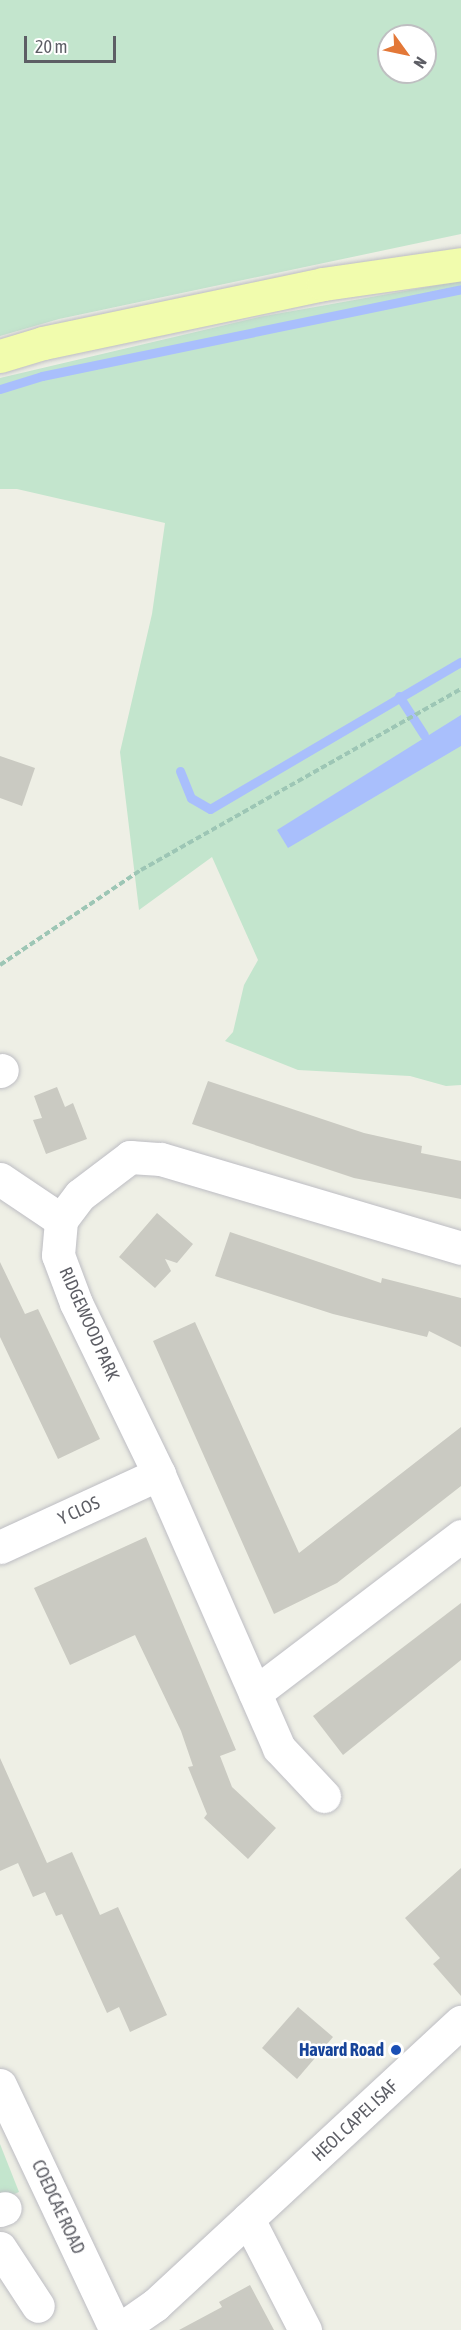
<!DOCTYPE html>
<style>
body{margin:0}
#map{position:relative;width:461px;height:2330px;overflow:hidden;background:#eeefe5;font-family:"Asap Condensed",sans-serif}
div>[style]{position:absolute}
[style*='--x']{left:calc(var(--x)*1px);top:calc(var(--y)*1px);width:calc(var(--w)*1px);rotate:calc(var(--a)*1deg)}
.green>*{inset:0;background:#c3e5cd}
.water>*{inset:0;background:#a9bffc}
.stream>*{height:9px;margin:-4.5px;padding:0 4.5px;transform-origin:4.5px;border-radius:4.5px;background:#a9bffc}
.building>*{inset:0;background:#cacac2}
.path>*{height:4px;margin-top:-2px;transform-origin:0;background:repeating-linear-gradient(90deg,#9dc6b5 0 6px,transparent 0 9px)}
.roads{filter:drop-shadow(0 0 2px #bdbdc3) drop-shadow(0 0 2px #bdbdc3)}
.minor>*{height:33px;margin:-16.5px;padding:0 16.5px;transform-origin:16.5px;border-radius:16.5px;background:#fff}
.major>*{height:33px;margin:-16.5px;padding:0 16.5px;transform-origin:16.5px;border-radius:16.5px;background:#f1fcad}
.dots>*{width:16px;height:16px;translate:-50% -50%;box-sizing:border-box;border:3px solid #fff;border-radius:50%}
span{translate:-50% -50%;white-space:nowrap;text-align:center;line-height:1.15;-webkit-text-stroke:5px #fff;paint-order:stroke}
.street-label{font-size:18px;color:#5d5e65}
.transit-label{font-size:18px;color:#164399;font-weight:700}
.right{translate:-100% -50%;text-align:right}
.north{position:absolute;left:377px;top:24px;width:60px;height:60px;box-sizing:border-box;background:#fff;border:2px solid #bebfc1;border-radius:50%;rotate:123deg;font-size:16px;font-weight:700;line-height:24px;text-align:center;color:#5d5e65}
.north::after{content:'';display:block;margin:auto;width:21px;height:27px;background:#e37838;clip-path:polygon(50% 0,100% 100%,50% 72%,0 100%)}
.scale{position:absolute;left:24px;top:36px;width:92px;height:27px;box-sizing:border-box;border:3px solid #5d5e65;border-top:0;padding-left:8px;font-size:18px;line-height:21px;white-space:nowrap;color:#5d5e65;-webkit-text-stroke:4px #fff;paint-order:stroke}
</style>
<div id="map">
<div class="green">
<div style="clip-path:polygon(evenodd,0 0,461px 0,461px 234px,59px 319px,0 336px,0 0,389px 36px,425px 36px,425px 72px,389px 72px,389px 36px)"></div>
<div style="clip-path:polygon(461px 281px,461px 1085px,446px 1086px,410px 1076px,298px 1070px,225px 1041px,233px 1032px,244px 985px,258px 960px,212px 857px,139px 910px,120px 752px,152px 614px,165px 523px,17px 489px,0 489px,0 378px,259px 317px)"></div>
<div style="clip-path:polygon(0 2144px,19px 2192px,0 2200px)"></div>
</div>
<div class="water">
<div style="clip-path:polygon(461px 715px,461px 746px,288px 848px,277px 830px)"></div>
</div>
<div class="stream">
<div style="--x:0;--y:389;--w:44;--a:-17.2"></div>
<div style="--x:42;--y:376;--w:428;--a:-11.7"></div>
<div style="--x:399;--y:696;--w:46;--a:57.3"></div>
<div style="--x:180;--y:771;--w:29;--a:68"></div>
<div style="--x:191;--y:798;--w:22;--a:30"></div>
<div style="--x:210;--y:809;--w:291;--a:-30.4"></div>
</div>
<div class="building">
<div style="clip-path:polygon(0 756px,35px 768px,22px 806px,0 798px)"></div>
<div style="clip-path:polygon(208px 1081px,364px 1133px,422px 1146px,421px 1153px,461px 1161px,461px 1199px,354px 1178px,192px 1124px)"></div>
<div style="clip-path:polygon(57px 1087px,65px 1107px,73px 1103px,87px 1139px,46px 1154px,33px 1120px,42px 1118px,34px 1096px)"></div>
<div style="clip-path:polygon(157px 1213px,193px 1244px,177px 1263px,165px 1259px,171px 1271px,155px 1288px,119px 1257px)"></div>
<div style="clip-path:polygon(230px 1232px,381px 1283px,382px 1278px,461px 1298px,461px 1347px,429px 1331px,427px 1337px,333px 1314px,215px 1276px)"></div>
<div style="clip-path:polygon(0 1262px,25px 1314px,38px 1309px,100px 1439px,58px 1459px,0 1337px)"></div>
<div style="clip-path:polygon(195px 1322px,299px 1553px,461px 1427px,461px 1486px,337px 1583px,274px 1614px,153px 1341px)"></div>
<div style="clip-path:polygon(146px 1537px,236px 1750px,220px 1756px,232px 1787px,276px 1828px,248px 1859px,204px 1818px,207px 1814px,188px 1767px,193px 1766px,181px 1731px,135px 1635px,70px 1665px,34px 1588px)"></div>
<div style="clip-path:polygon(461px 1603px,461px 1660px,343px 1755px,313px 1716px)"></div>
<div style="clip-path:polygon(0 1758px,47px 1863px,72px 1852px,100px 1915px,118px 1907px,167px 2015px,130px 2032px,119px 2007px,107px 2013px,62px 1914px,56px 1916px,45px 1892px,33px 1897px,18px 1863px,0 1871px)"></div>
<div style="clip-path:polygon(461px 1868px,461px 1996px,433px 1964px,440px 1958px,405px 1918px)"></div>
<div style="clip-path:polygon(298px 2007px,333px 2037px,297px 2079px,262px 2048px)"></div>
<div style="clip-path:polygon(250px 2285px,274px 2330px,179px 2330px,222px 2307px,219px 2302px)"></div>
</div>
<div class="path">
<div style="--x:0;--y:965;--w:170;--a:-34"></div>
<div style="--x:141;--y:870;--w:368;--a:-29.5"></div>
</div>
<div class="roads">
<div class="minor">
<div style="--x:0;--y:1071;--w:2;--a:-27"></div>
<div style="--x:0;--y:1179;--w:73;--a:33.9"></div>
<div style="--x:0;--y:1547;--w:175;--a:-24.7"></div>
<div style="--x:255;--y:1693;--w:259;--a:-37.3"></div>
<div style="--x:324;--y:1796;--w:66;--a:-133.2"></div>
<div style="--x:279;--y:1748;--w:299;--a:-113.7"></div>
<div style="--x:159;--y:1474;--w:190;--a:-115.9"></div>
<div style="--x:76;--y:1303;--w:51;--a:-110.6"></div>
<div style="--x:58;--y:1255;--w:35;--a:-85"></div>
<div style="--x:61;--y:1220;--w:31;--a:-53"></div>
<div style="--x:80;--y:1195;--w:63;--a:-37.2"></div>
<div style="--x:130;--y:1157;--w:31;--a:4"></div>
<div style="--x:161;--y:1159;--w:313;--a:16.5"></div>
<div style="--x:0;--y:2085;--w:271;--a:64.7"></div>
<div style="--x:0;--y:2210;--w:5;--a:-22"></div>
<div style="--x:248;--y:2219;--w:125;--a:62.8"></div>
<div style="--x:0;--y:2248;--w:69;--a:56.8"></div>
<div style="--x:119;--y:2330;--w:44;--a:-34.8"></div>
<div style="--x:155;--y:2305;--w:417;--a:-42.8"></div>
</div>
<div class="major">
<div style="--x:0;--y:356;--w:45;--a:-16.8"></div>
<div style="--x:43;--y:343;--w:286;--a:-11.9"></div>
<div style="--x:323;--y:284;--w:139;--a:-8.2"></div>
</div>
</div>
<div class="dots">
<div style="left:396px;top:2050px;background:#1a4fb4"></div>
</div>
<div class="street-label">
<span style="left:89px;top:1324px;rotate:66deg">RIDGEWOOD PARK</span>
<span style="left:79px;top:1511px;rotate:-25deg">Y CLOS</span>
<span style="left:355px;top:2121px;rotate:-43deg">HEOL CAPEL ISAF</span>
<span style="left:58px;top:2207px;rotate:65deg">COEDCAE ROAD</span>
</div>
<div class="transit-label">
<span class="right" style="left:384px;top:2050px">Havard Road</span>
</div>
<div class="north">N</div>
<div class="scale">20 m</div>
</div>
